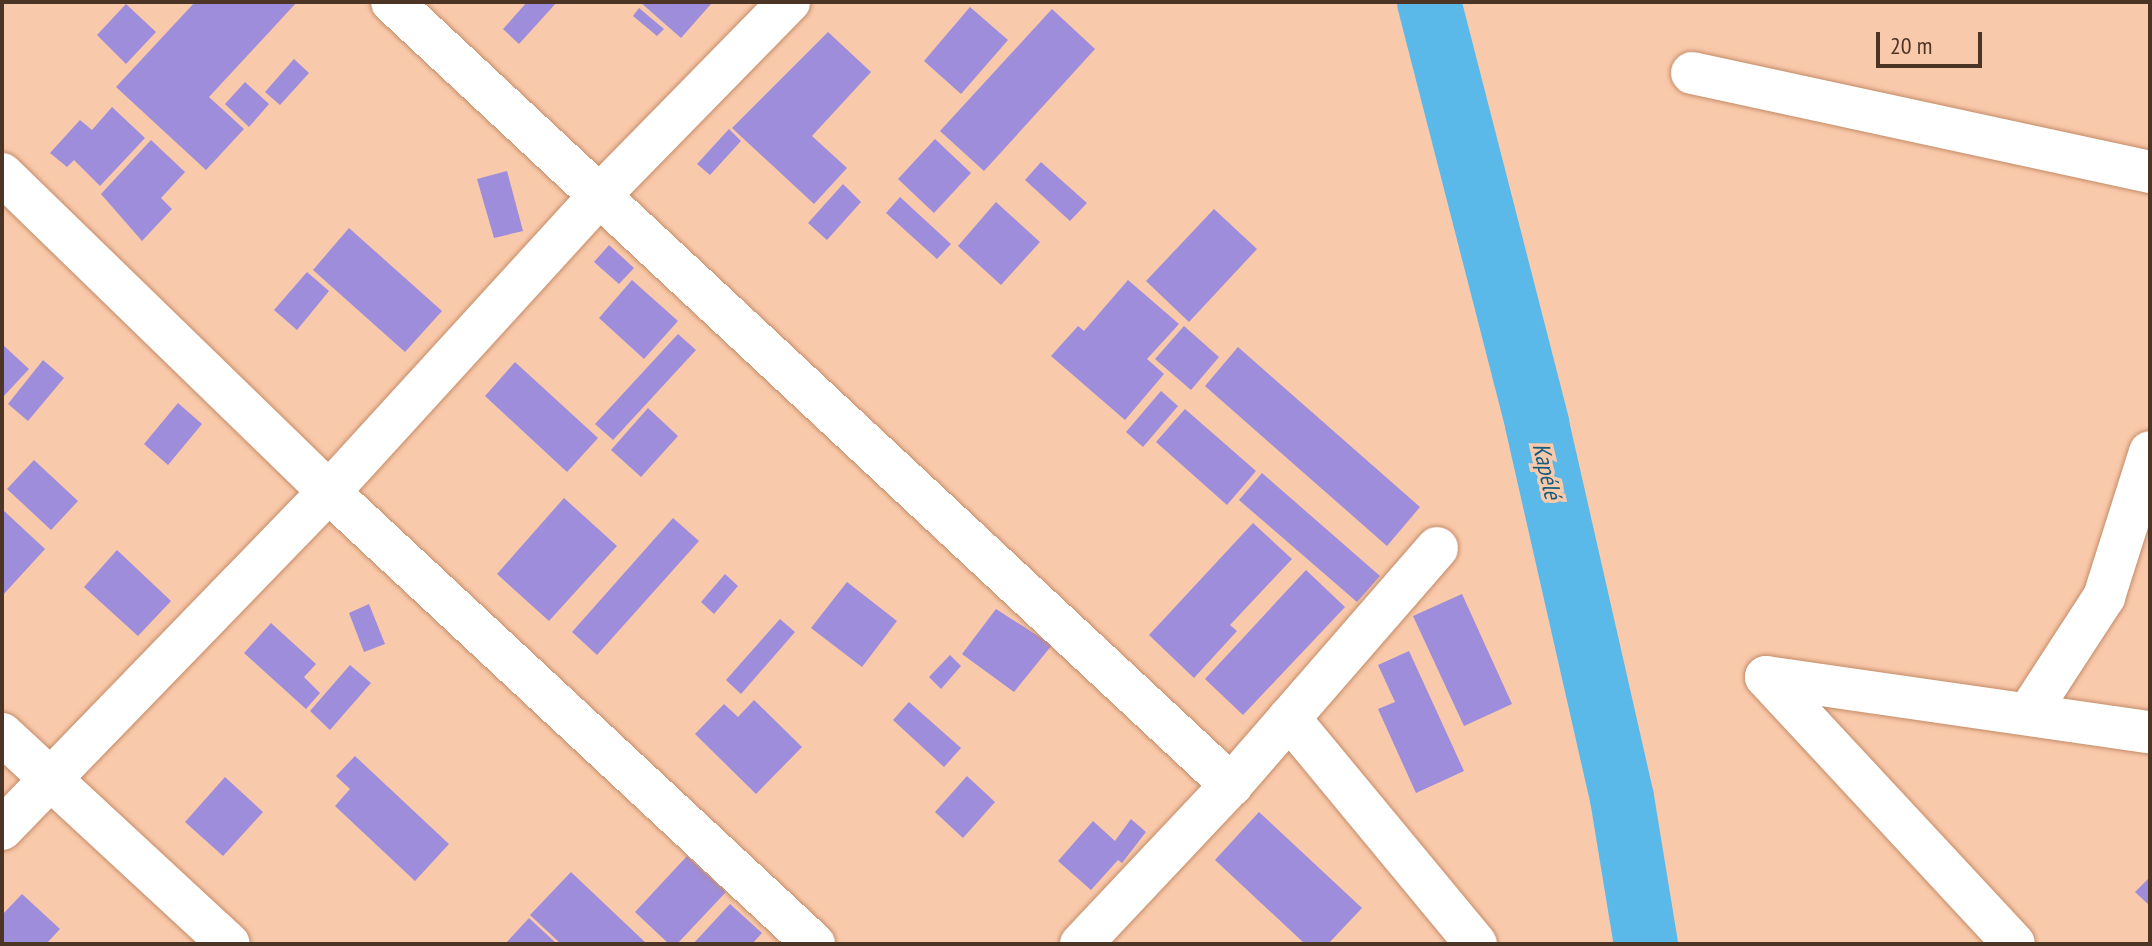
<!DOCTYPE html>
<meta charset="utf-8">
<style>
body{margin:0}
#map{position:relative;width:2152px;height:946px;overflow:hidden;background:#f9c9ab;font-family:"PT Sans Narrow",sans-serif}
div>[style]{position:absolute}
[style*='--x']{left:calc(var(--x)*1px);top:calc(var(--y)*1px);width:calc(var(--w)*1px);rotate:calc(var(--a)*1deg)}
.river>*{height:64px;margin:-32px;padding:0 32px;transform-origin:32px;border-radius:32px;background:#5bb9e9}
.building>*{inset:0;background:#9e8dda}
.roads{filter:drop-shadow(0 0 2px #c38b66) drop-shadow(0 0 2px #c38b66)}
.street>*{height:42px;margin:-21px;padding:0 21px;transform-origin:21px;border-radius:21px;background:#fff}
span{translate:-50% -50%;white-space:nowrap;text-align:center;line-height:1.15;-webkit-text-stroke:7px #f9c9ab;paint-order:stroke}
.water-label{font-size:24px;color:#155d7e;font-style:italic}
.frame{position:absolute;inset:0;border:4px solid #4d3526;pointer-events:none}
.scale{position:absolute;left:1876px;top:32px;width:106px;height:36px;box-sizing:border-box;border:4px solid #4d3526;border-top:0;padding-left:10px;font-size:24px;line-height:28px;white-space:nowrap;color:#4d3526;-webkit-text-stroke:6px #f9c9ab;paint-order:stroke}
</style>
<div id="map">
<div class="river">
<div style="--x:1429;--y:2;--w:436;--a:75.6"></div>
<div style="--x:1537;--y:424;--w:384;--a:77.2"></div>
<div style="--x:1622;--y:798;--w:148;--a:80.7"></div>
</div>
<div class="building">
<div style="clip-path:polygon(195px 2px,297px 2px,209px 97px,244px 129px,206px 170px,116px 87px)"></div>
<div style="clip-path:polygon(527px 2px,557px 2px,519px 44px,503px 29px)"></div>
<div style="clip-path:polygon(640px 2px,709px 2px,711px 4px,681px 38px)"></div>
<div style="clip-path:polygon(126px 4px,156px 32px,126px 64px,97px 35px)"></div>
<div style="clip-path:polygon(970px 7px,1008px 40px,961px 94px,924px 61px)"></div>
<div style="clip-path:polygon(639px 8px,664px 29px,657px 36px,633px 16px)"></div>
<div style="clip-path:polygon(1052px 9px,1095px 49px,984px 171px,940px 131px)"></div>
<div style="clip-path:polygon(828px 32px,871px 72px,812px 136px,847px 168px,814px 204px,732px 128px)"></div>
<div style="clip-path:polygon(294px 59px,309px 73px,280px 105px,265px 92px)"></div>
<div style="clip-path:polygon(245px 82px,269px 104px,249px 127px,225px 104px)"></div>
<div style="clip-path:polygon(112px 107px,145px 138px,100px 186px,74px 160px,67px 167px,50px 153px,80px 120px,92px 130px)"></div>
<div style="clip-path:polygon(729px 129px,741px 141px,710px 175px,697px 164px)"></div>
<div style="clip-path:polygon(935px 139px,971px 173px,934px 213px,898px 179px)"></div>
<div style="clip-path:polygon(151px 140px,185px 172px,161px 198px,172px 209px,142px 241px,101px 194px)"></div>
<div style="clip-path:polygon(1041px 162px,1087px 203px,1070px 221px,1025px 180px)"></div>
<div style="clip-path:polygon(507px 171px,523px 231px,494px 238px,477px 179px)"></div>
<div style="clip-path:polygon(843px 184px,861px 202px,827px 240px,808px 223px)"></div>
<div style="clip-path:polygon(900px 197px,951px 244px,937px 259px,886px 213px)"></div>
<div style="clip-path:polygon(996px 202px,1040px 242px,1001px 285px,958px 246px)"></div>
<div style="clip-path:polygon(1214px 209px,1257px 249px,1189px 322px,1146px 281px)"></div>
<div style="clip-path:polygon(349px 228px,442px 311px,405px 352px,313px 270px)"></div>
<div style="clip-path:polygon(609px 245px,634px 268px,619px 284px,594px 262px)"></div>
<div style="clip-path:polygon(307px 272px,329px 291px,297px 330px,274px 310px)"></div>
<div style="clip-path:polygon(632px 280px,678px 321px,644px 359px,599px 318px)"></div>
<div style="clip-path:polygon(1128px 280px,1179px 324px,1147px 359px,1164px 374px,1125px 420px,1051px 356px,1078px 326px,1084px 331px)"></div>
<div style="clip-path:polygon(1184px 326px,1219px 357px,1191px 390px,1155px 359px)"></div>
<div style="clip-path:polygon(678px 334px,696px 350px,613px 440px,595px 424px)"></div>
<div style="clip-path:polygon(2px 344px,29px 369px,2px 398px)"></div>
<div style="clip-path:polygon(1238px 347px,1420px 507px,1387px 546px,1205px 386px)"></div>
<div style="clip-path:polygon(43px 360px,64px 378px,28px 421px,8px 404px)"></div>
<div style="clip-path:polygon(515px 362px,598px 438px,567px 472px,485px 396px)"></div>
<div style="clip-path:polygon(1161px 391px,1178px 406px,1143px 447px,1126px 432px)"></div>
<div style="clip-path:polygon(178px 403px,202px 424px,168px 465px,144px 444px)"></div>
<div style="clip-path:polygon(648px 408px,678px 436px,641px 477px,611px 450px)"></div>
<div style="clip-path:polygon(1185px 409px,1256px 471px,1227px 505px,1156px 442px)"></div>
<div style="clip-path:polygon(34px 460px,78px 501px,51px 530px,7px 489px)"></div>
<div style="clip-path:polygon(1262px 473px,1380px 576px,1357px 602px,1239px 500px)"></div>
<div style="clip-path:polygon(564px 498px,617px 546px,549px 621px,497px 574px)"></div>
<div style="clip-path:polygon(2px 509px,45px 549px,2px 596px)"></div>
<div style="clip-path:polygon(673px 518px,699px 541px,597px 655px,572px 632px)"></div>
<div style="clip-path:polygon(1253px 523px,1292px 559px,1230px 625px,1237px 631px,1194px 678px,1149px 635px)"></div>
<div style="clip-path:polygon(117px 550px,171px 601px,138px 636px,84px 587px)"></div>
<div style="clip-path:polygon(1306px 570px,1345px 607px,1243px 715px,1205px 679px)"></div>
<div style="clip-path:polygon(725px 574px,738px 586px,714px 614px,701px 602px)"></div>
<div style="clip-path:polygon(847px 582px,897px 621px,862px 667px,811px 628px)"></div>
<div style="clip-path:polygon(1462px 594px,1512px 704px,1464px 726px,1413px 616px)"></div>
<div style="clip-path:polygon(369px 604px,385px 644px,364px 652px,349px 613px)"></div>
<div style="clip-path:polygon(996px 609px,1052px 645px,1014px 692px,962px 654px)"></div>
<div style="clip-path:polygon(780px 619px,795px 632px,741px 694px,726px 680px)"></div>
<div style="clip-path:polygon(271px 623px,316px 664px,304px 677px,320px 693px,306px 709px,244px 653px)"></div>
<div style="clip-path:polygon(1409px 651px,1464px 771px,1416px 793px,1378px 709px,1395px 702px,1378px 665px)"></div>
<div style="clip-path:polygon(950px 655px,961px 666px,941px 689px,929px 677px)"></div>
<div style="clip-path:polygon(350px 665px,371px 683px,330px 730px,310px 711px)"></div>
<div style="clip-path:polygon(754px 700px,802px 747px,756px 794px,695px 734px,724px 704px,738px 717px)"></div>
<div style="clip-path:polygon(909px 702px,961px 748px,944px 767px,893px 720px)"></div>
<div style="clip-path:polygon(355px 756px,449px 844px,415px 881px,335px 806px,350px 789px,336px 776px)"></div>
<div style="clip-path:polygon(967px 776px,995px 802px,963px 838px,935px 812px)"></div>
<div style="clip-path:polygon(225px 777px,263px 812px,223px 856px,185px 822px)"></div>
<div style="clip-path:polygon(1259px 812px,1362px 908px,1328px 944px,1305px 944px,1215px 860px)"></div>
<div style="clip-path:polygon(1131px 819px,1146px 832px,1122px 863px,1118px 860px,1091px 890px,1058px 861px,1093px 821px,1115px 841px)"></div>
<div style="clip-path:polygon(687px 856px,726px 892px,677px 944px,669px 944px,635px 912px)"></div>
<div style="clip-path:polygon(571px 872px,647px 944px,561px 944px,530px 915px)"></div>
<div style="clip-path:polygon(2150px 877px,2150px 906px,2135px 892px)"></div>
<div style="clip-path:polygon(22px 894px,60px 929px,46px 944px,2px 944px,2px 915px)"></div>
<div style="clip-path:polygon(730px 904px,762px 933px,752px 944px,693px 944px)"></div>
<div style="clip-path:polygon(529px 918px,557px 944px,505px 944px)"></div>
</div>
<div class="roads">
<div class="street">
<div style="--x:392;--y:2;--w:1148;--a:43.02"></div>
<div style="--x:1692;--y:73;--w:469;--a:12.2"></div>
<div style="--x:2;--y:174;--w:456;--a:44.2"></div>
<div style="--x:329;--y:492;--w:663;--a:42.98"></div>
<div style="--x:1766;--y:677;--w:388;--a:8.2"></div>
<div style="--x:1766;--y:677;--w:364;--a:47.1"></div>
<div style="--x:2028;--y:714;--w:140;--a:-57"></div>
<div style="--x:2104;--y:597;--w:152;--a:-72.4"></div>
<div style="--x:1289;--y:718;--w:293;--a:50.4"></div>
<div style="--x:2;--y:734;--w:309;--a:42.8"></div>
<div style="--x:2;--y:829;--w:470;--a:-45.9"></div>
<div style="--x:329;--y:492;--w:401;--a:-47.6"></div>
<div style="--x:599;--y:196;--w:272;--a:-45.6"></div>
<div style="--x:1081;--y:944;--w:219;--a:-46.7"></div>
<div style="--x:1231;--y:785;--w:314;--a:-49"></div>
</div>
</div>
<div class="water-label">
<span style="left:1547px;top:471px;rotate:77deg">Kapélé</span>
</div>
<div class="frame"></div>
<div class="scale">20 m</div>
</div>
